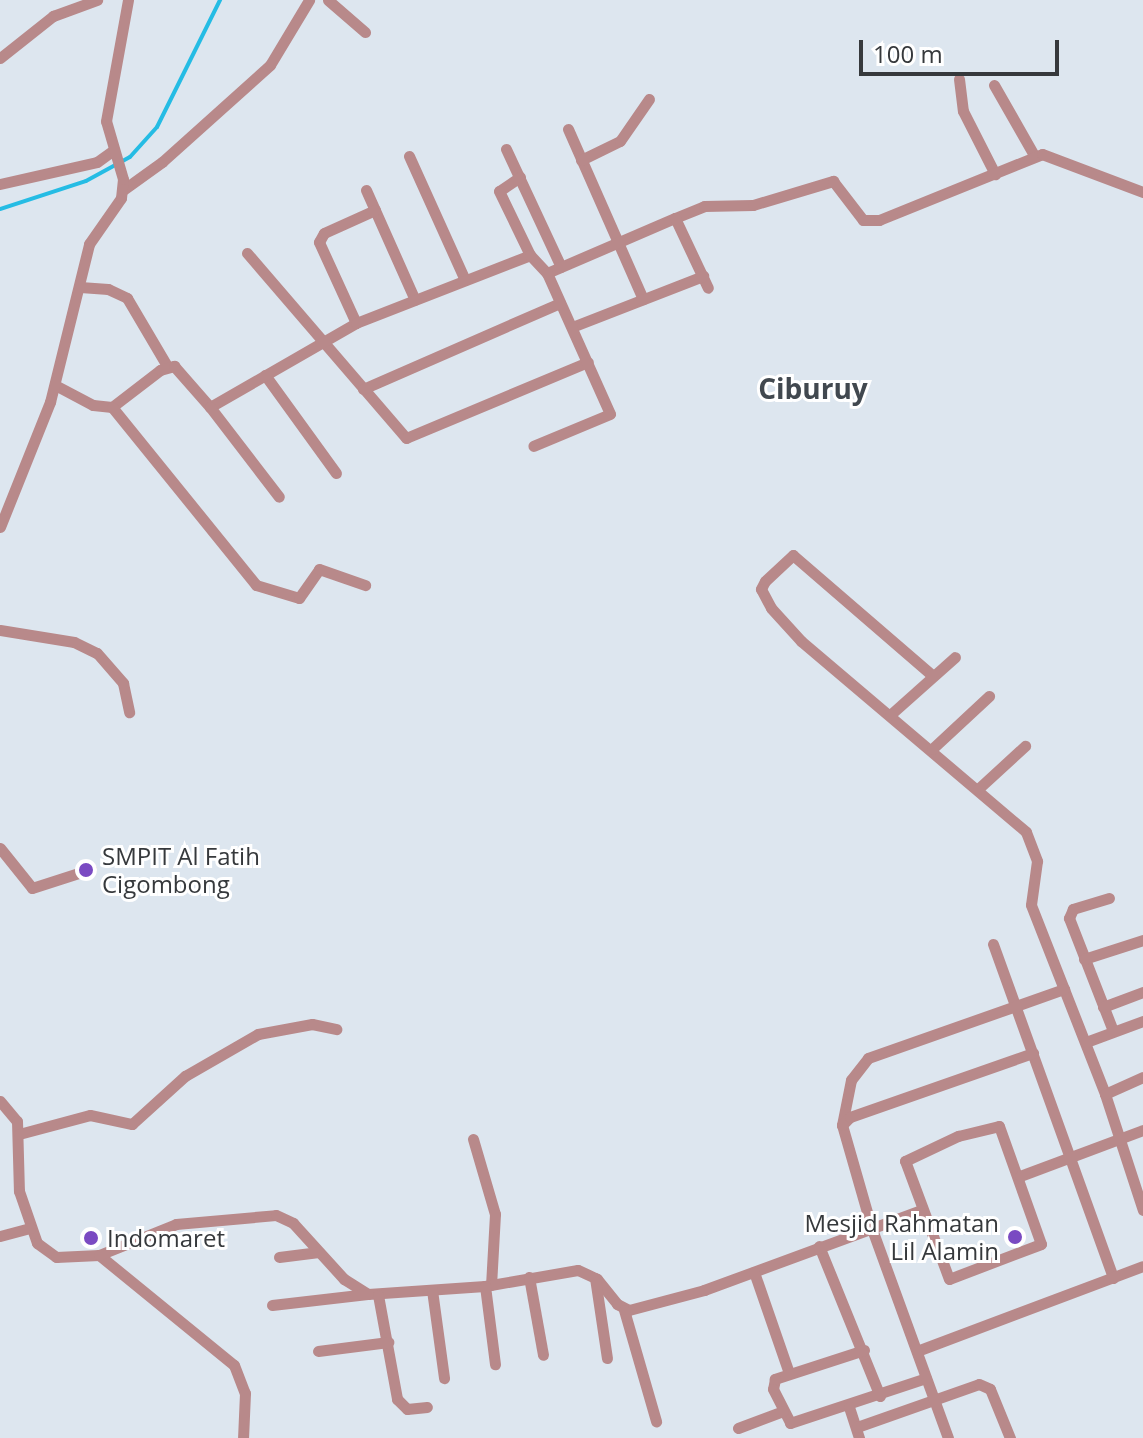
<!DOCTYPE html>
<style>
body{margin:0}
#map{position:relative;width:1143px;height:1438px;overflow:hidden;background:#dde6ef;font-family:"Open Sans",sans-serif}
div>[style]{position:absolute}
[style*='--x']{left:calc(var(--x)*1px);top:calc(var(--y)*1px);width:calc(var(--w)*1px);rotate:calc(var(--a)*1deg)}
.stream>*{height:4px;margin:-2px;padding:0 2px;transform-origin:2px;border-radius:2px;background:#25bce4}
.minor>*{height:11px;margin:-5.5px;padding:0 5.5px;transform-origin:5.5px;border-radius:5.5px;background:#b8898a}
.dots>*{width:22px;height:22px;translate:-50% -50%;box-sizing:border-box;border:4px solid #fff;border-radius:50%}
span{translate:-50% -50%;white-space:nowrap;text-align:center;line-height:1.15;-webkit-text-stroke:6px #fff;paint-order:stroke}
.poi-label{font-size:24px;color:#36393c}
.left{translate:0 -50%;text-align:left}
.right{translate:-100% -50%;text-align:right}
.quarter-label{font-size:28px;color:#41484f;font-weight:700}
.scale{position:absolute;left:859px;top:40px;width:200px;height:36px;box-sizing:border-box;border:4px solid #36393c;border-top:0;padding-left:10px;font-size:24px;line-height:28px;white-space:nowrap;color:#36393c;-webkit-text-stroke:6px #fff;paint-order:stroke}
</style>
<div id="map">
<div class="stream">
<div style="--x:0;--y:209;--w:90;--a:-18"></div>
<div style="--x:86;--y:181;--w:50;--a:-28.6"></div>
<div style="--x:130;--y:157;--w:40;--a:-48"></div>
<div style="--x:157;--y:127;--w:142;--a:-63.6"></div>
</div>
<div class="minor">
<div style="--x:328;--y:0;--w:49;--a:40.9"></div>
<div style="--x:0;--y:58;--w:68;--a:-38.4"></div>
<div style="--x:53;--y:16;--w:47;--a:-20"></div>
<div style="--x:959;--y:79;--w:32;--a:83"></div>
<div style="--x:963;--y:111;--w:71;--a:63.1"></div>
<div style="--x:994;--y:85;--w:81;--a:60.3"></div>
<div style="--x:568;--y:129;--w:186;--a:66.2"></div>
<div style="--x:506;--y:149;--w:130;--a:65"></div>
<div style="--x:409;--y:156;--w:136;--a:65.7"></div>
<div style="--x:581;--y:160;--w:43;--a:-26"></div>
<div style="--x:620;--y:141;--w:51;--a:-55.4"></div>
<div style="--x:520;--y:177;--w:25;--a:146"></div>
<div style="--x:499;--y:191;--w:71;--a:64.2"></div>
<div style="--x:0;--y:184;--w:99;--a:-12.8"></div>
<div style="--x:97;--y:162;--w:19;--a:-36"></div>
<div style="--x:123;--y:190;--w:48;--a:-35.7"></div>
<div style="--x:162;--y:162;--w:145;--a:-41.9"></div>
<div style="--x:270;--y:65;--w:76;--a:-59"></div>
<div style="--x:366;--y:190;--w:120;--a:66"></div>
<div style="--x:675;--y:218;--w:31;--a:-22"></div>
<div style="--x:704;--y:206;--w:49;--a:-1.2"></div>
<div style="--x:753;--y:205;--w:84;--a:-16.7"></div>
<div style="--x:833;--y:181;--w:49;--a:52.4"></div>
<div style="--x:863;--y:220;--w:16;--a:0"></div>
<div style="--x:879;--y:220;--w:176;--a:-22"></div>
<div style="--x:1042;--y:154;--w:108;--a:20.6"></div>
<div style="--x:247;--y:253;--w:244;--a:49.3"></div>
<div style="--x:406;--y:438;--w:197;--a:-22.7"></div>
<div style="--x:547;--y:273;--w:139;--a:-23.3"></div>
<div style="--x:675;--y:218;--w:77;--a:64.8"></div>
<div style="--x:80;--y:287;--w:28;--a:4"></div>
<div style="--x:108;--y:289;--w:21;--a:25"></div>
<div style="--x:127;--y:298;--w:79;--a:59.5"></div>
<div style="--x:356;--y:323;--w:89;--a:-114.6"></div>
<div style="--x:319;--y:242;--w:10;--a:-61"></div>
<div style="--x:324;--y:233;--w:56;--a:-24.3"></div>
<div style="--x:572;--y:327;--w:141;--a:-21.3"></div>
<div style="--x:265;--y:375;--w:121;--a:54.1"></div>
<div style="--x:55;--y:385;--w:43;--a:27.8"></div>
<div style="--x:93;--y:405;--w:19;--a:6"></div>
<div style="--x:112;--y:407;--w:61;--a:-37.6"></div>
<div style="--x:160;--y:370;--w:15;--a:-16"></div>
<div style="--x:174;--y:366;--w:55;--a:48.7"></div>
<div style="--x:210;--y:407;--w:168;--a:-29.9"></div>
<div style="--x:356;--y:323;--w:187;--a:-21.3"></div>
<div style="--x:530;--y:255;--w:25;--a:47"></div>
<div style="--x:547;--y:273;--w:154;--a:65.9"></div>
<div style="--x:610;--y:414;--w:83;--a:157.4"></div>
<div style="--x:363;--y:389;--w:215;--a:-23.6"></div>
<div style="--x:112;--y:407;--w:229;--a:51"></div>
<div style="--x:256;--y:585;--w:45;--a:16.8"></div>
<div style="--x:299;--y:598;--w:35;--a:-55"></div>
<div style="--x:319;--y:569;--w:49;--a:19.2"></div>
<div style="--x:210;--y:407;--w:113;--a:52.5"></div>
<div style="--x:0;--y:527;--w:135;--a:-68.2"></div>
<div style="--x:50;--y:402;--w:163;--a:-76.1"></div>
<div style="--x:89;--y:244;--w:56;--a:-55.2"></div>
<div style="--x:121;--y:198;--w:19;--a:-84"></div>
<div style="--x:123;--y:179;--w:60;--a:-106.3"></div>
<div style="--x:106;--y:121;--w:123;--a:-79.7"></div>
<div style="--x:0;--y:630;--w:75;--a:9.2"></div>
<div style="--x:74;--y:642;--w:25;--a:26"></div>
<div style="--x:97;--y:653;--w:40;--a:49"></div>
<div style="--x:123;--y:683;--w:30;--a:78"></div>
<div style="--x:933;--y:676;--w:185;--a:-139.2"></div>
<div style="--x:793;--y:555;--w:38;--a:137"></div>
<div style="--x:765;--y:581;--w:9;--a:117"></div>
<div style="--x:761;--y:589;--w:21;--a:62"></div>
<div style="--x:771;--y:608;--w:45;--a:47.7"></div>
<div style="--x:801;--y:641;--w:295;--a:40.3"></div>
<div style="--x:1026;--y:832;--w:31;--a:69"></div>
<div style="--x:1037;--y:861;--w:44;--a:97.8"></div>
<div style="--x:1031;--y:905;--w:203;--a:68.6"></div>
<div style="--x:1105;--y:1094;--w:122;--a:71.9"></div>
<div style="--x:890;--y:715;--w:87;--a:-41.7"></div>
<div style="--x:932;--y:749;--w:78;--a:-42.9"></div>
<div style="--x:978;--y:789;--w:64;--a:-42.5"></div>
<div style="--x:0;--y:848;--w:51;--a:51.3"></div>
<div style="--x:32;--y:888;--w:62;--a:-17.9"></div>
<div style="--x:1109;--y:898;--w:38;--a:163"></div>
<div style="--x:1073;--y:909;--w:10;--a:114"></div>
<div style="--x:1069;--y:918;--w:121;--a:68.7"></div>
<div style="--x:993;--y:944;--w:355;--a:70.2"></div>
<div style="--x:1084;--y:959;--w:62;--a:-17.9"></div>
<div style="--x:1103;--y:1007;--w:43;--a:-20.6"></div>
<div style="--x:1086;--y:1042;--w:61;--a:-20.2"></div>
<div style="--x:1105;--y:1094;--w:42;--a:-24.1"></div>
<div style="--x:0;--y:1101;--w:26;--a:50"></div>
<div style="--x:17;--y:1121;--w:70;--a:88.4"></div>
<div style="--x:19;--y:1191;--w:55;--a:70.9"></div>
<div style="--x:37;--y:1243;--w:24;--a:36"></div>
<div style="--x:56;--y:1257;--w:43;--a:-2.7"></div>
<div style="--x:99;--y:1255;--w:174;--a:39.2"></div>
<div style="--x:234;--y:1365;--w:30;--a:69"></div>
<div style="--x:245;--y:1393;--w:45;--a:92.5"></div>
<div style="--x:842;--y:1125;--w:46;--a:-78.7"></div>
<div style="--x:851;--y:1080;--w:28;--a:-52"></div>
<div style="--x:868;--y:1058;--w:208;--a:-19.4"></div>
<div style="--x:999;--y:1126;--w:125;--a:70.4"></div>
<div style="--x:1041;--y:1244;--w:98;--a:159.2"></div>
<div style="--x:949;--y:1279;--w:126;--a:-110.4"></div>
<div style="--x:905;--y:1161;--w:59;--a:-25.3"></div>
<div style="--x:958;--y:1136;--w:42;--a:-13.7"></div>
<div style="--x:19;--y:1134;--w:73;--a:-15"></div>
<div style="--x:90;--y:1115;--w:43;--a:12.1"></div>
<div style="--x:132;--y:1124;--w:72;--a:-42.2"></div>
<div style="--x:185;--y:1076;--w:84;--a:-29.9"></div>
<div style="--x:258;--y:1034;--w:55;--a:-10.5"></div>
<div style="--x:312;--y:1024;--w:25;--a:12"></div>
<div style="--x:473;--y:1139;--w:78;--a:73.7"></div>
<div style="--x:495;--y:1214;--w:71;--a:93.2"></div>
<div style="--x:1020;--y:1176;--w:131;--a:-20.5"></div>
<div style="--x:0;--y:1236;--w:31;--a:-15"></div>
<div style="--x:819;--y:1246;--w:162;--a:67.9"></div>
<div style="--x:99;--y:1255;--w:83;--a:-21.9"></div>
<div style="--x:176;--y:1224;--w:100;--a:-5.1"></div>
<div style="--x:276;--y:1215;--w:19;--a:25"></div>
<div style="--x:293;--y:1223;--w:76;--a:47.7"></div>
<div style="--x:344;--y:1279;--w:28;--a:32"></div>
<div style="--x:368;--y:1294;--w:117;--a:-3.9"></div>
<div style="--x:485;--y:1286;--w:94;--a:-9.8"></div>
<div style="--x:578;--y:1270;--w:21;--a:25"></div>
<div style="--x:597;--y:1279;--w:32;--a:51"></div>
<div style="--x:617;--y:1304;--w:13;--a:27"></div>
<div style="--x:629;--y:1310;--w:78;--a:-14.9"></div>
<div style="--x:704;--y:1290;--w:231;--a:-20.2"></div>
<div style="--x:279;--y:1257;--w:40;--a:-7.1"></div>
<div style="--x:754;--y:1272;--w:107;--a:70.9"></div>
<div style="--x:529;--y:1277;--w:79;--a:79.8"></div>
<div style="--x:595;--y:1278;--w:81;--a:81.5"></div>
<div style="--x:485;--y:1286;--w:79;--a:82.7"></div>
<div style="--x:432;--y:1290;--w:89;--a:82.2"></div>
<div style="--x:378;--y:1295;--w:106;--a:79.6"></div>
<div style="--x:397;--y:1399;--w:14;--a:45"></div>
<div style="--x:407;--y:1409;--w:20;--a:-6"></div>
<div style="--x:272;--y:1305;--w:96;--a:-6.6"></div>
<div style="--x:624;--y:1310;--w:116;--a:73.9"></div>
<div style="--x:864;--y:1350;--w:94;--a:162"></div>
<div style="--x:775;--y:1379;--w:10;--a:101"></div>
<div style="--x:773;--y:1389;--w:38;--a:63"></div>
<div style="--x:790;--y:1423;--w:143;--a:-18.3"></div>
<div style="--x:318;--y:1351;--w:71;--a:-7.3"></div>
<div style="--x:917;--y:1351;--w:241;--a:-20.6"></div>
<div style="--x:849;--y:1407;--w:33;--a:72"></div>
<div style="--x:857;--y:1427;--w:129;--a:-19.4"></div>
<div style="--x:979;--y:1384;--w:12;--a:24"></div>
<div style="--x:990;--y:1389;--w:53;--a:67.8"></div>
<div style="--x:738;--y:1428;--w:48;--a:-20.7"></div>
<div style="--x:948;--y:1438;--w:226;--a:-110"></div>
<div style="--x:871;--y:1226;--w:105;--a:-106"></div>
<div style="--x:842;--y:1125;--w:11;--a:-45"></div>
<div style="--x:850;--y:1117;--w:194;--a:-19.3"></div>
</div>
<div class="dots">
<div style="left:86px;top:870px;background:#7a4ac2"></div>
<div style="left:1015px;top:1237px;background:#7a4ac2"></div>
<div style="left:91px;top:1238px;background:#7a4ac2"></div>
</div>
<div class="poi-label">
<span class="left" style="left:102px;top:870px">SMPIT Al Fatih<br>Cigombong</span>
<span class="right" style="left:999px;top:1237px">Mesjid Rahmatan<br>Lil Alamin</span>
<span class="left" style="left:107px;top:1238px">Indomaret</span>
</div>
<div class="quarter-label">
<span style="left:813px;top:388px">Ciburuy</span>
</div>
<div class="scale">100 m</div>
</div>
